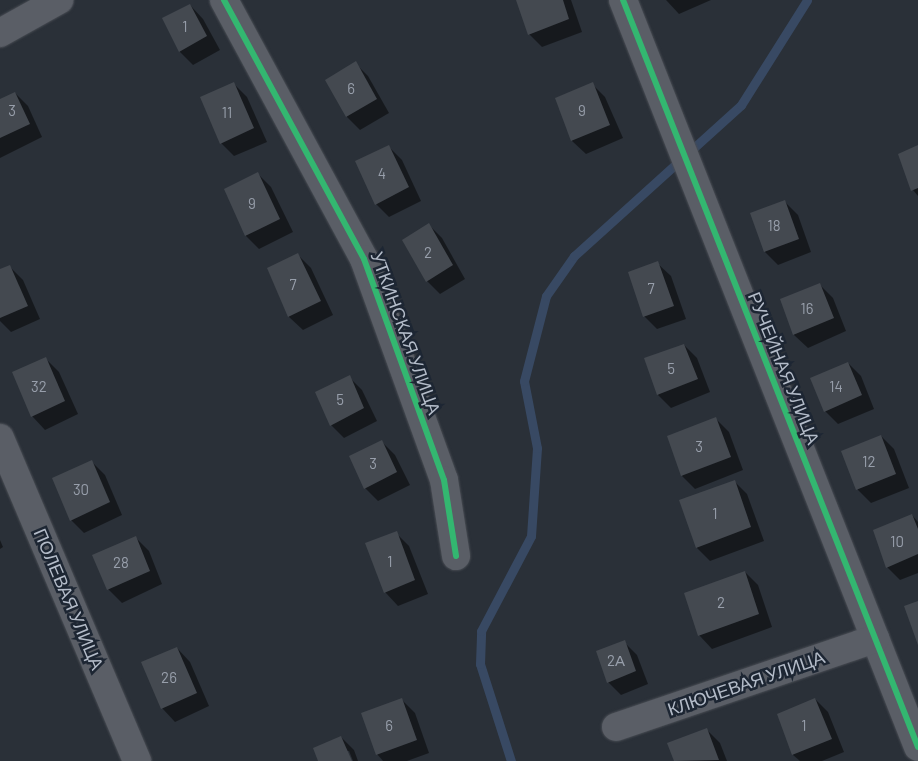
<!DOCTYPE html>
<meta charset="utf-8">
<style>
body{margin:0}
#map{position:relative;width:918px;height:761px;overflow:hidden;background:#2a3038;font-family:Barlow,sans-serif}
div>[style]{position:absolute}
[style*='--x']{left:calc(var(--x)*1px);top:calc(var(--y)*1px);width:calc(var(--w)*1px);rotate:calc(var(--a)*1deg)}
.shadow>*{inset:0;background:#0007}
.stream>*{height:9px;margin:-4.5px;padding:0 4.5px;transform-origin:4.5px;border-radius:4.5px;background:#384963}
.building>*{inset:0;background:#444950}
.roads{filter:drop-shadow(0 0 1px #484c53) drop-shadow(0 0 1px #484c53)}
.minor>*{height:28px;margin:-14px;padding:0 14px;transform-origin:14px;border-radius:14px;background:#5a5e66}
.tertiary>*{height:28px;margin:-14px;padding:0 14px;transform-origin:14px;border-radius:14px;background:#5a5e66}
.cycleway>*{height:6px;margin:-3px;padding:0 3px;transform-origin:3px;border-radius:3px;background:#33b770}
span{translate:-50% -50%;white-space:nowrap;text-align:center;line-height:1.15;-webkit-text-stroke:5px #1d2633;paint-order:stroke}
.number-label{font-size:15px;color:#989fab}
.number-label span{-webkit-text-stroke-width:0}
.street-label{font-size:18px;color:#b4bcc9}
</style>
<div id="map">
<div class="shadow">
<div style="clip-path:polygon(520px 0,571px 0,582px 32px,542px 47px,529px 34px)"></div>
<div style="clip-path:polygon(711px 0,679px 14px,666px 0)"></div>
<div style="clip-path:polygon(190px 5px,203px 19px,220px 50px,193px 65px,180px 52px,164px 19px)"></div>
<div style="clip-path:polygon(355px 63px,368px 76px,389px 113px,360px 130px,347px 117px,327px 80px)"></div>
<div style="clip-path:polygon(234px 84px,247px 97px,267px 142px,234px 156px,221px 143px)"></div>
<div style="clip-path:polygon(592px 84px,605px 97px,623px 138px,586px 154px,572px 141px,556px 98px)"></div>
<div style="clip-path:polygon(15px 93px,28px 106px,42px 137px,0 158px,0 100px)"></div>
<div style="clip-path:polygon(389px 147px,402px 160px,421px 201px,389px 217px,376px 204px)"></div>
<div style="clip-path:polygon(918px 147px,918px 196px,913px 190px)"></div>
<div style="clip-path:polygon(258px 174px,271px 187px,293px 232px,259px 249px,246px 236px,226px 190px)"></div>
<div style="clip-path:polygon(785px 202px,798px 215px,811px 252px,778px 265px,765px 252px)"></div>
<div style="clip-path:polygon(429px 225px,442px 238px,465px 279px,440px 294px,427px 281px)"></div>
<div style="clip-path:polygon(298px 255px,311px 268px,333px 315px,303px 330px,289px 317px,268px 269px)"></div>
<div style="clip-path:polygon(657px 263px,671px 276px,686px 319px,657px 329px,644px 316px)"></div>
<div style="clip-path:polygon(9px 266px,23px 280px,40px 319px,11px 332px,0 321px,0 271px)"></div>
<div style="clip-path:polygon(820px 285px,833px 298px,846px 331px,808px 348px,794px 335px,782px 300px)"></div>
<div style="clip-path:polygon(684px 345px,697px 358px,710px 392px,671px 408px,658px 395px)"></div>
<div style="clip-path:polygon(46px 359px,59px 372px,78px 414px,45px 430px,32px 416px)"></div>
<div style="clip-path:polygon(848px 363px,861px 376px,874px 409px,838px 424px,825px 411px)"></div>
<div style="clip-path:polygon(349px 377px,362px 390px,377px 421px,344px 438px,331px 425px)"></div>
<div style="clip-path:polygon(716px 419px,729px 432px,743px 470px,695px 489px,682px 476px)"></div>
<div style="clip-path:polygon(881px 436px,894px 449px,909px 488px,871px 503px,858px 490px,843px 451px)"></div>
<div style="clip-path:polygon(382px 442px,395px 455px,410px 485px,378px 501px,365px 488px)"></div>
<div style="clip-path:polygon(92px 462px,105px 475px,122px 515px,84px 533px,71px 520px)"></div>
<div style="clip-path:polygon(734px 481px,747px 494px,764px 541px,710px 561px,697px 548px,680px 501px)"></div>
<div style="clip-path:polygon(912px 515px,918px 522px,918px 573px,900px 580px,887px 567px)"></div>
<div style="clip-path:polygon(396px 533px,409px 546px,428px 594px,398px 606px,385px 592px)"></div>
<div style="clip-path:polygon(136px 538px,149px 551px,162px 584px,122px 603px,108px 589px,94px 556px)"></div>
<div style="clip-path:polygon(0 540px,3px 547px,0 549px)"></div>
<div style="clip-path:polygon(745px 572px,758px 585px,772px 627px,712px 649px,699px 635px)"></div>
<div style="clip-path:polygon(624px 642px,637px 655px,648px 684px,621px 695px,608px 682px)"></div>
<div style="clip-path:polygon(177px 648px,190px 662px,209px 706px,175px 722px,162px 708px)"></div>
<div style="clip-path:polygon(815px 699px,828px 712px,844px 752px,822px 761px,800px 761px,793px 755px,779px 715px)"></div>
<div style="clip-path:polygon(402px 700px,415px 713px,429px 753px,407px 761px,383px 761px,377px 754px)"></div>
<div style="clip-path:polygon(707px 730px,720px 743px,727px 761px,675px 761px,669px 744px)"></div>
<div style="clip-path:polygon(341px 737px,354px 750px,358px 761px,353px 761px,349px 751px,346px 751px,350px 761px,320px 761px)"></div>
</div>
<div class="stream">
<div style="--x:511;--y:761;--w:102;--a:-107.7"></div>
<div style="--x:480;--y:664;--w:33;--a:-88"></div>
<div style="--x:481;--y:631;--w:107;--a:-62.2"></div>
<div style="--x:531;--y:536;--w:88;--a:-86.1"></div>
<div style="--x:537;--y:448;--w:68;--a:-101"></div>
<div style="--x:524;--y:381;--w:88;--a:-75.5"></div>
<div style="--x:546;--y:296;--w:49;--a:-55"></div>
<div style="--x:574;--y:256;--w:225;--a:-42.1"></div>
<div style="--x:741;--y:105;--w:124;--a:-57.8"></div>
</div>
<div class="building">
<div style="clip-path:polygon(516px 0,563px 0,569px 19px,528px 35px)"></div>
<div style="clip-path:polygon(190px 4px,207px 36px,179px 52px,162px 18px)"></div>
<div style="clip-path:polygon(356px 61px,377px 99px,346px 117px,325px 80px)"></div>
<div style="clip-path:polygon(234px 82px,254px 128px,220px 144px,200px 97px)"></div>
<div style="clip-path:polygon(593px 82px,610px 125px,571px 141px,555px 98px)"></div>
<div style="clip-path:polygon(15px 92px,30px 124px,0 138px,0 99px)"></div>
<div style="clip-path:polygon(389px 145px,409px 187px,375px 205px,355px 161px)"></div>
<div style="clip-path:polygon(918px 145px,918px 188px,911px 191px,898px 154px)"></div>
<div style="clip-path:polygon(258px 172px,280px 219px,245px 236px,224px 189px)"></div>
<div style="clip-path:polygon(785px 200px,799px 239px,764px 252px,750px 213px)"></div>
<div style="clip-path:polygon(429px 223px,453px 265px,426px 282px,402px 240px)"></div>
<div style="clip-path:polygon(298px 253px,321px 301px,288px 317px,267px 268px)"></div>
<div style="clip-path:polygon(658px 261px,674px 306px,643px 317px,628px 272px)"></div>
<div style="clip-path:polygon(10px 265px,28px 306px,0 318px,0 269px)"></div>
<div style="clip-path:polygon(820px 283px,834px 318px,793px 335px,780px 299px)"></div>
<div style="clip-path:polygon(684px 344px,698px 379px,657px 395px,644px 358px)"></div>
<div style="clip-path:polygon(46px 357px,65px 401px,31px 417px,12px 372px)"></div>
<div style="clip-path:polygon(848px 362px,862px 395px,824px 412px,810px 378px)"></div>
<div style="clip-path:polygon(350px 375px,364px 408px,330px 426px,315px 392px)"></div>
<div style="clip-path:polygon(716px 417px,731px 457px,681px 476px,667px 436px)"></div>
<div style="clip-path:polygon(881px 435px,896px 474px,856px 490px,841px 451px)"></div>
<div style="clip-path:polygon(382px 440px,397px 472px,364px 489px,349px 456px)"></div>
<div style="clip-path:polygon(92px 460px,110px 502px,70px 521px,52px 478px)"></div>
<div style="clip-path:polygon(735px 480px,751px 527px,696px 548px,679px 500px)"></div>
<div style="clip-path:polygon(912px 514px,918px 529px,918px 554px,886px 568px,873px 530px)"></div>
<div style="clip-path:polygon(397px 531px,415px 580px,384px 593px,365px 543px)"></div>
<div style="clip-path:polygon(136px 536px,150px 571px,107px 590px,92px 555px)"></div>
<div style="clip-path:polygon(745px 571px,759px 614px,698px 636px,684px 593px)"></div>
<div style="clip-path:polygon(918px 601px,918px 645px,904px 606px)"></div>
<div style="clip-path:polygon(625px 640px,636px 671px,607px 683px,596px 651px)"></div>
<div style="clip-path:polygon(177px 647px,197px 693px,161px 709px,141px 662px)"></div>
<div style="clip-path:polygon(402px 698px,417px 740px,376px 755px,361px 713px)"></div>
<div style="clip-path:polygon(815px 698px,832px 739px,792px 755px,777px 714px)"></div>
<div style="clip-path:polygon(707px 728px,719px 760px,674px 761px,667px 743px)"></div>
<div style="clip-path:polygon(341px 736px,352px 761px,318px 761px,313px 748px)"></div>
</div>
<div class="roads">
<div class="minor">
<div style="--x:224;--y:0;--w:294;--a:61.6"></div>
<div style="--x:364;--y:259;--w:235;--a:70.1"></div>
<div style="--x:444;--y:480;--w:77;--a:81"></div>
<div style="--x:623;--y:0;--w:803;--a:68.45"></div>
<div style="--x:0;--y:438;--w:351;--a:67"></div>
<div style="--x:616;--y:727;--w:274;--a:-18.8"></div>
</div>
<div class="tertiary">
<div style="--x:0;--y:33;--w:68;--a:-29.2"></div>
</div>
</div>
<div class="cycleway">
<div style="--x:224;--y:0;--w:294;--a:61.6"></div>
<div style="--x:364;--y:259;--w:235;--a:70.1"></div>
<div style="--x:444;--y:480;--w:77;--a:81"></div>
<div style="--x:623;--y:0;--w:803;--a:68.45"></div>
</div>
<div class="number-label">
<span style="left:185px;top:27px">1</span>
<span style="left:351px;top:89px">6</span>
<span style="left:12px;top:111px">3</span>
<span style="left:582px;top:111px">9</span>
<span style="left:227px;top:113px">11</span>
<span style="left:382px;top:174px">4</span>
<span style="left:252px;top:204px">9</span>
<span style="left:774px;top:226px">18</span>
<span style="left:428px;top:253px">2</span>
<span style="left:293px;top:285px">7</span>
<span style="left:651px;top:289px">7</span>
<span style="left:807px;top:309px">16</span>
<span style="left:671px;top:369px">5</span>
<span style="left:39px;top:387px">32</span>
<span style="left:836px;top:387px">14</span>
<span style="left:340px;top:400px">5</span>
<span style="left:699px;top:447px">3</span>
<span style="left:869px;top:462px">12</span>
<span style="left:373px;top:464px">3</span>
<span style="left:81px;top:490px">30</span>
<span style="left:715px;top:514px">1</span>
<span style="left:897px;top:542px">10</span>
<span style="left:390px;top:562px">1</span>
<span style="left:121px;top:563px">28</span>
<span style="left:721px;top:603px">2</span>
<span style="left:616px;top:661px">2А</span>
<span style="left:169px;top:678px">26</span>
<span style="left:389px;top:726px">6</span>
<span style="left:804px;top:726px">1</span>
</div>
<div class="street-label">
<span style="left:406px;top:333px;rotate:70deg">УТКИНСКАЯ УЛИЦА</span>
<span style="left:784px;top:368px;rotate:68deg">РУЧЕЙНАЯ УЛИЦА</span>
<span style="left:69px;top:599px;rotate:67deg">ПОЛЕВАЯ УЛИЦА</span>
<span style="left:746px;top:683px;rotate:-19deg">КЛЮЧЕВАЯ УЛИЦА</span>
</div>
</div>
